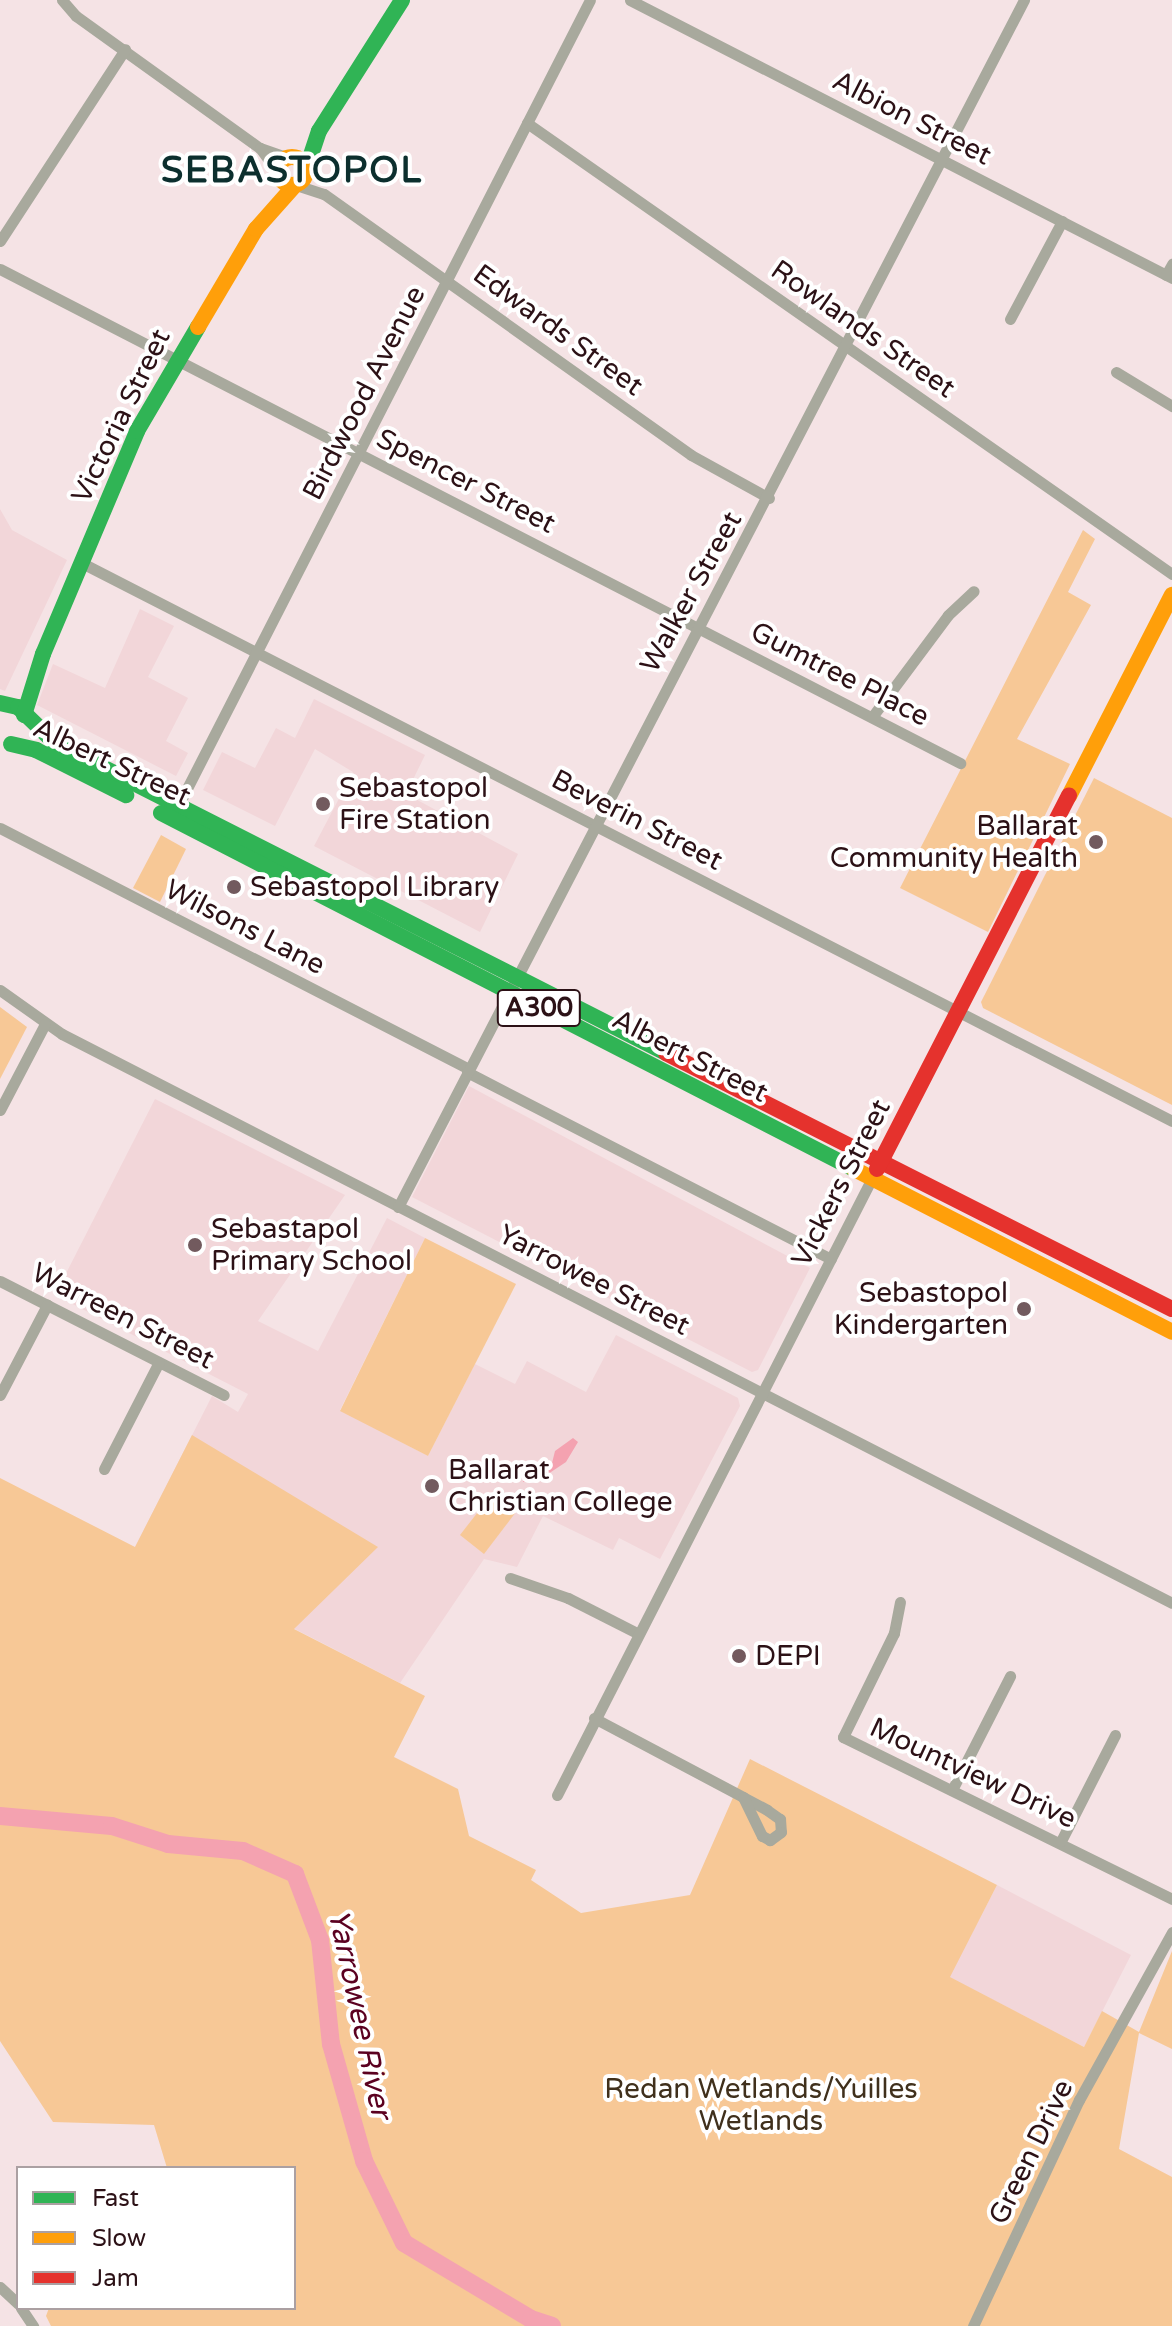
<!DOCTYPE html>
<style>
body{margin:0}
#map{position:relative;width:1172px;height:2326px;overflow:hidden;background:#f5e3e5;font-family:"Varela Round",sans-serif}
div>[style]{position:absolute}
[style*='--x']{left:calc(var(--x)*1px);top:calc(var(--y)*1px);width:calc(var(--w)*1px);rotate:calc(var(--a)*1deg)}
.built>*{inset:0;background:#f2d6d9}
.green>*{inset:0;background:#f7c896}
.water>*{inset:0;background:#f4a2b0}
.river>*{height:18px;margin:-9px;padding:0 9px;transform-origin:9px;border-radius:9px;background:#f4a2b0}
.street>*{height:11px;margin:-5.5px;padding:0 5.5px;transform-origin:5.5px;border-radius:5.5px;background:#a8a99d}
.fast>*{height:16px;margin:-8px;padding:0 8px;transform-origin:8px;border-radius:8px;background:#30b455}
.slow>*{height:16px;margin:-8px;padding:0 8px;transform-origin:8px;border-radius:8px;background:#ff9f0a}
.slow>.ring{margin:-8px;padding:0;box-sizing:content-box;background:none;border:16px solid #ff9f0a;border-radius:50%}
.jam>*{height:16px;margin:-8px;padding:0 8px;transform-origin:8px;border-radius:8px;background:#e5322d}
.dots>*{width:22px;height:22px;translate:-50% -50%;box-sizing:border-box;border:4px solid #fff;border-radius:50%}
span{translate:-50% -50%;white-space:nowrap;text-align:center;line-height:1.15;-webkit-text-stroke:8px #fff;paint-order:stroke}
.shield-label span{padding:2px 6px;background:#fff;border:2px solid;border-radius:6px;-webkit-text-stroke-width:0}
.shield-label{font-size:26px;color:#2c1116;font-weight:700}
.street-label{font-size:28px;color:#2c1116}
.poi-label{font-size:28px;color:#2c1116}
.left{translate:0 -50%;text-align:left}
.right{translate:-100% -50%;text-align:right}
.park-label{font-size:28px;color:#40301c}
.water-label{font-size:30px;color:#5b0120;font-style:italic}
.district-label{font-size:36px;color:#0c2f2e;font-weight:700;letter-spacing:2px}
.legend{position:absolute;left:16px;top:2166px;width:280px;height:144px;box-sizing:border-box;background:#fff;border:2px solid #aba0a2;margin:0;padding:10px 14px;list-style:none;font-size:24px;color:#2c1116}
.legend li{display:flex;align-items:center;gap:16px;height:40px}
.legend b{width:40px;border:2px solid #aba0a2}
</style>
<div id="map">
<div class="built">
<div style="clip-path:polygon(0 509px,12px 530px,67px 560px,5px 691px,0 689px)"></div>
<div style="clip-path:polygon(140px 609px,174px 626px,148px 677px,188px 698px,166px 741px,188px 753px,176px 776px,37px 705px,53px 664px,105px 688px)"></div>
<div style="clip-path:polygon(314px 699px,425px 755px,406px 794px,518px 854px,480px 932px,314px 846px,353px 772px,315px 749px,275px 826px,203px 790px,222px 752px,255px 768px,276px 728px,295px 738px)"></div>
<div style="clip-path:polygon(469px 1086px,810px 1268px,758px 1370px,752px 1372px,412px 1197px)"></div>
<div style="clip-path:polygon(155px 1099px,345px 1195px,258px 1321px,318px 1351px,387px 1218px,425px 1238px,340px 1410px,428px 1456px,475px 1364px,515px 1384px,527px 1361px,586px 1392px,616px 1335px,738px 1398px,740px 1406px,660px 1559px,619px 1538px,613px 1550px,543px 1516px,517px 1567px,484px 1559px,400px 1683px,135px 1547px,212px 1396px,238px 1412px,248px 1394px,55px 1295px)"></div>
<div style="clip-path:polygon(997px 1885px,1131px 1955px,1084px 2047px,949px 1977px)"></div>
</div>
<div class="green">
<div style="clip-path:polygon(1083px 530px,1095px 539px,1068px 592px,1091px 605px,1017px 739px,1070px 764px,988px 932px,900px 888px)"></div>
<div style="clip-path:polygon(1094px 778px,1172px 818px,1172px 1105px,983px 1008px,981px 1002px)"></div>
<div style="clip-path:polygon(161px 835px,186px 849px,160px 902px,133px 888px)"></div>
<div style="clip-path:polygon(0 1007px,27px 1027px,0 1079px)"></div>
<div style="clip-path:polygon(425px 1238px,516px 1284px,428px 1456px,340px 1411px)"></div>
<div style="clip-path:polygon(192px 1435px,378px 1547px,294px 1629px,425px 1696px,394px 1757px,458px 1789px,469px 1836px,536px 1870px,531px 1880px,581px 1913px,690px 1895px,750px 1759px,997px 1885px,950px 1977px,1084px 2047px,1102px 2011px,1139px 2032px,1172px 1951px,1172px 2049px,1139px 2033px,1119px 2149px,1172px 2177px,1172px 2326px,51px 2326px,46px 2316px,49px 2308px,294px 2308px,294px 2168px,167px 2168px,154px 2125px,53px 2122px,0 2041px,0 1478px,135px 1547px)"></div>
<div style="clip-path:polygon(492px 1494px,516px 1512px,484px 1554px,460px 1535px)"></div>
</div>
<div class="water">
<div style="clip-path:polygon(573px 1438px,578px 1442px,566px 1462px,539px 1480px,523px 1482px,523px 1476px,552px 1463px,555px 1451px)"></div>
</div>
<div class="river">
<div style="--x:0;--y:1816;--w:112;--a:5.1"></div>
<div style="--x:112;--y:1826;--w:59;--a:17.8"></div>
<div style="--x:168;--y:1844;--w:75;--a:5.3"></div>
<div style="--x:243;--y:1851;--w:57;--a:23.9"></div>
<div style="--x:295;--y:1874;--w:71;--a:69.3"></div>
<div style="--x:320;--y:1940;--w:105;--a:84"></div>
<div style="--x:331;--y:2044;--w:122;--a:74.2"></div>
<div style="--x:364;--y:2161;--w:91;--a:64"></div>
<div style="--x:404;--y:2243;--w:148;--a:30.9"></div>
<div style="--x:531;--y:2319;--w:22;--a:18"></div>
</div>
<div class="street">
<div style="--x:62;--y:0;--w:21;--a:49"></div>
<div style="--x:76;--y:16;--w:226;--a:35.7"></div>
<div style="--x:260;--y:148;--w:32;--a:54"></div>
<div style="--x:630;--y:0;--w:609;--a:27.15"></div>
<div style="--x:527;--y:123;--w:787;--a:34.96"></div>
<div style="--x:260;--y:148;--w:31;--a:19"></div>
<div style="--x:296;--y:185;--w:29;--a:18"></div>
<div style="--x:324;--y:194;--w:450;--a:35.4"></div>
<div style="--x:691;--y:455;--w:89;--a:28.9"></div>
<div style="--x:0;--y:241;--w:229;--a:-56.9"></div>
<div style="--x:0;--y:269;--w:1080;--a:27.23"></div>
<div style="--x:1166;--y:275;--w:13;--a:-61"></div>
<div style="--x:1010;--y:319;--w:111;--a:-62"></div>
<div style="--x:1116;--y:372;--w:66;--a:31.3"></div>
<div style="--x:80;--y:562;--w:1227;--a:27.11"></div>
<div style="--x:872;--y:717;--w:127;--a:-53.3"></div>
<div style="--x:948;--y:615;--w:35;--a:-43"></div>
<div style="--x:178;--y:806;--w:905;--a:-62.93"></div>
<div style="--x:0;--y:828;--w:527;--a:27.2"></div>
<div style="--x:0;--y:990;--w:76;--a:35.4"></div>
<div style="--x:62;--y:1034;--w:1247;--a:27.14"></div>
<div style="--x:467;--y:1072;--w:409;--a:27.2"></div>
<div style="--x:0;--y:1110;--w:97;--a:-62.4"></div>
<div style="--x:398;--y:1207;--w:1360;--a:-62.59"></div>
<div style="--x:0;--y:1281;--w:251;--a:27"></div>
<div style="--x:0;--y:1395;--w:102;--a:-62.4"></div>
<div style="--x:104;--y:1469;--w:120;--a:-62.8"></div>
<div style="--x:510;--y:1578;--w:61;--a:19"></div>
<div style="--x:568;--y:1598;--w:77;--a:26.9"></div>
<div style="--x:900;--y:1602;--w:32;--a:101"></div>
<div style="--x:894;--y:1633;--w:116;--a:116.1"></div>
<div style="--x:843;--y:1737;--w:367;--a:26.2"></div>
<div style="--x:594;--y:1718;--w:169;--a:27.9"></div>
<div style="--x:743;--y:1797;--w:27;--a:28"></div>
<div style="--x:767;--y:1810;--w:16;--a:35"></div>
<div style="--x:780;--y:1819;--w:13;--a:86"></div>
<div style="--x:781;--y:1832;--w:14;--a:144"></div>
<div style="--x:770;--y:1840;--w:9;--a:-153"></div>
<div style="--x:762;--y:1836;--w:43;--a:-116"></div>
<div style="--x:952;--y:1790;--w:128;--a:-63"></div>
<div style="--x:557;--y:1795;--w:693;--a:-62.95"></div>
<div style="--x:1061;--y:1841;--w:119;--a:-63"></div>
<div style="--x:0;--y:2287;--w:25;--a:43"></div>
<div style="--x:21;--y:2308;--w:22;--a:56"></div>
<div style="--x:973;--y:2326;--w:250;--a:-64.9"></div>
<div style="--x:1079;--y:2100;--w:192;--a:-61"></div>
</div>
<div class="fast">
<div style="--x:306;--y:170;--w:41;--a:-71.6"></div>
<div style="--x:319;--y:131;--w:155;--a:-57.6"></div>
<div style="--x:0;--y:703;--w:18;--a:13"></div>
<div style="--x:18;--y:707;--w:52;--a:44.2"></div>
<div style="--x:55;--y:743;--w:685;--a:26.9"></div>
<div style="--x:24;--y:715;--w:64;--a:-72.7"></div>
<div style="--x:43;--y:654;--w:242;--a:-67.1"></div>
<div style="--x:137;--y:431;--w:121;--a:-59.6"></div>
<div style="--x:11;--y:744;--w:26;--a:13"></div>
<div style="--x:36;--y:750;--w:101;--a:26.6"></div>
<div style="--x:161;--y:813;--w:779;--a:27.19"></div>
</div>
<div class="slow">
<div class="ring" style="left:278px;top:157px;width:12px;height:12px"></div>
<div style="--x:198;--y:327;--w:114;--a:-59.4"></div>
<div style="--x:256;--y:229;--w:59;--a:-48.4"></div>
<div style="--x:1069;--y:796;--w:226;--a:-62.9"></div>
<div style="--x:854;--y:1169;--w:357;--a:27.1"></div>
</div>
<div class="jam">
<div style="--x:666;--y:1053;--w:567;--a:26.84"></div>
<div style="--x:877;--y:1169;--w:420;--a:-62.8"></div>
</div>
<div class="dots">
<div style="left:323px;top:804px;background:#725a5e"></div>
<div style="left:1096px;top:842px;background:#725a5e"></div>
<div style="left:234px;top:887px;background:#725a5e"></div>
<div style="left:195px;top:1245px;background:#725a5e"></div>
<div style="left:1024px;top:1309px;background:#725a5e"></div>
<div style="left:432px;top:1486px;background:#725a5e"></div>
<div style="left:739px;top:1656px;background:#725a5e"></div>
</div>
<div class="shield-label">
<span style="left:539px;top:1008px">A300</span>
</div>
<div class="street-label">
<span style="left:912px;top:118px;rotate:27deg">Albion Street</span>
<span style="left:863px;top:329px;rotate:35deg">Rowlands Street</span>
<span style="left:558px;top:330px;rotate:36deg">Edwards Street</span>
<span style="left:364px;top:393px;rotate:-63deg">Birdwood Avenue</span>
<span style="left:121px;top:416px;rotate:-64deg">Victoria Street</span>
<span style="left:466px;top:481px;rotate:27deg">Spencer Street</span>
<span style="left:691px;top:592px;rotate:-61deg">Walker Street</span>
<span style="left:840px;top:674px;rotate:27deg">Gumtree Place</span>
<span style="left:112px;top:762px;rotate:25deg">Albert Street</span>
<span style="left:637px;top:820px;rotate:27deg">Beverin Street</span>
<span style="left:245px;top:927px;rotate:27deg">Wilsons Lane</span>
<span style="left:690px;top:1056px;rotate:27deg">Albert Street</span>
<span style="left:841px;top:1183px;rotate:-63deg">Vickers Street</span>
<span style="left:594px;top:1280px;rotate:27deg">Yarrowee Street</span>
<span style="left:123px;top:1316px;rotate:27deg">Warreen Street</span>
<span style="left:973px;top:1773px;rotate:25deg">Mountview Drive</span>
<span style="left:1031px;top:2152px;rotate:-64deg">Green Drive</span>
</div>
<div class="poi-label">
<span class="left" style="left:339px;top:804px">Sebastopol<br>Fire Station</span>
<span class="right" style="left:1078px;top:842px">Ballarat<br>Community Health</span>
<span class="left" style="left:250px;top:887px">Sebastopol Library</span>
<span class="left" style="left:211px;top:1245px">Sebastapol<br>Primary School</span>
<span class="right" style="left:1008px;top:1309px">Sebastopol<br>Kindergarten</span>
<span class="left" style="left:448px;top:1486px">Ballarat<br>Christian College</span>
<span class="left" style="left:755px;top:1656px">DEPI</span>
</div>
<div class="park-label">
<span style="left:761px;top:2105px">Redan Wetlands/Yuilles<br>Wetlands</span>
</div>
<div class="water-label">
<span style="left:359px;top:2014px;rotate:78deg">Yarrowee River</span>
</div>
<div class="district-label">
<span style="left:292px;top:171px">SEBASTOPOL</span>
</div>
<ul class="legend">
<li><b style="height:10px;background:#30b455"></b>Fast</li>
<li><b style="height:10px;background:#ff9f0a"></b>Slow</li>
<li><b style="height:10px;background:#e5322d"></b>Jam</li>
</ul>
</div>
